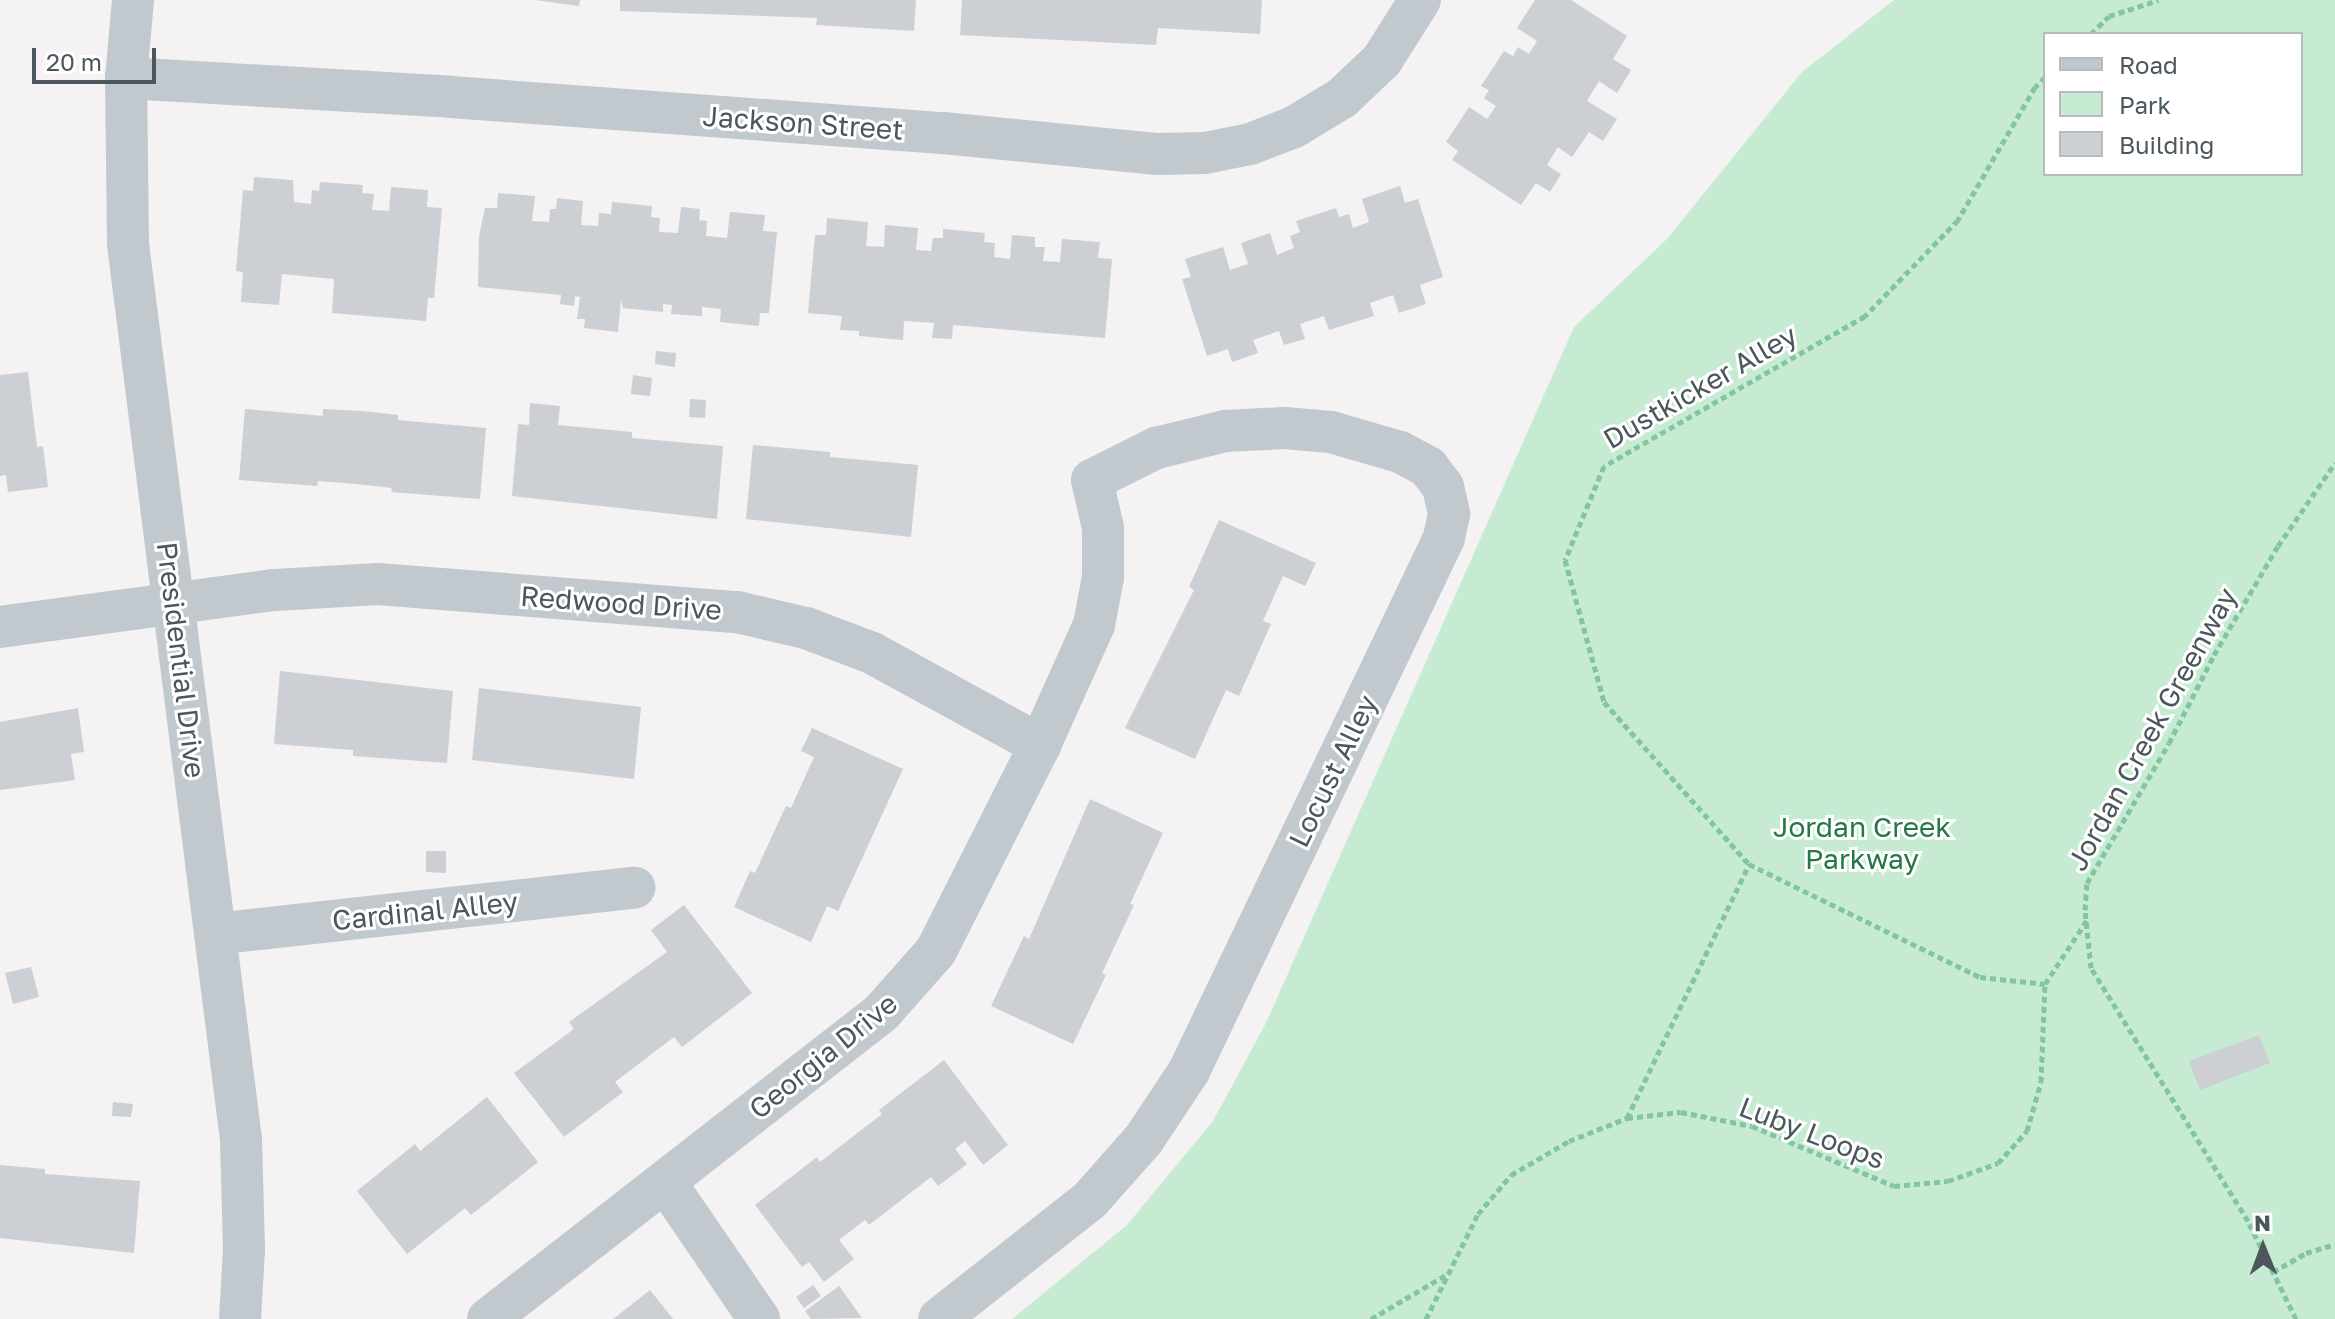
<!DOCTYPE html>
<style>
body{margin:0}
#map{position:relative;width:2335px;height:1319px;overflow:hidden;background:#f4f2f2;font-family:"Golos Text",sans-serif}
div>[style]{position:absolute}
[style*='--x']{left:calc(var(--x)*1px);top:calc(var(--y)*1px);width:calc(var(--w)*1px);rotate:calc(var(--a)*1deg)}
.green>*{inset:0;background:#c6ebd2}
.building>*{inset:0;background:#cccfd3}
.path>*{height:5px;margin-top:-2.5px;transform-origin:0;background:repeating-linear-gradient(90deg,#82c5a0 0 6px,transparent 0 10px)}
.minor>*{height:42px;margin:-21px;padding:0 21px;transform-origin:21px;border-radius:21px;background:#c1c9ce}
span{translate:-50% -50%;white-space:nowrap;text-align:center;line-height:1.15;-webkit-text-stroke:6px #fff;paint-order:stroke}
.street-label{font-size:28px;color:#4b565d}
.park-label{font-size:28px;color:#237748}
.legend{position:absolute;left:2043px;top:32px;width:260px;height:144px;box-sizing:border-box;background:#fff;border:2px solid #b7bbbe;margin:0;padding:10px 14px;list-style:none;font-size:24px;color:#4b565d}
.legend li{display:flex;align-items:center;gap:16px;height:40px}
.legend b{width:40px;border:2px solid #b7bbbe}
.north{position:absolute;left:2223px;top:1207px;width:80px;height:80px;-webkit-text-stroke:6px #fff;paint-order:stroke;rotate:359deg;font-size:22px;font-weight:700;line-height:32px;text-align:center;color:#4b565d}
.north::after{content:'';display:block;margin:auto;width:28px;height:36px;background:#4b565d;clip-path:polygon(50% 0,100% 100%,50% 72%,0 100%)}
.scale{position:absolute;left:32px;top:48px;width:124px;height:36px;box-sizing:border-box;border:4px solid #4b565d;border-top:0;padding-left:10px;font-size:24px;line-height:28px;white-space:nowrap;color:#4b565d;-webkit-text-stroke:6px #fff;paint-order:stroke}
</style>
<div id="map">
<div class="green">
<div style="clip-path:polygon(evenodd,1894px 0,2335px 0,2335px 1319px,1012px 1319px,1127px 1225px,1213px 1121px,1266px 1023px,1574px 327px,1667px 239px,1802px 72px,1894px 0,2045px 34px,2301px 34px,2301px 174px,2045px 174px,2045px 34px)"></div>
</div>
<div class="building">
<div style="clip-path:polygon(535px 0,580px 0,579px 6px)"></div>
<div style="clip-path:polygon(620px 0,916px 0,914px 31px,816px 25px,817px 18px,620px 11px)"></div>
<div style="clip-path:polygon(962px 0,1262px 0,1260px 34px,1158px 28px,1156px 45px,960px 35px)"></div>
<div style="clip-path:polygon(1535px 0,1571px 0,1627px 36px,1613px 59px,1631px 70px,1617px 93px,1599px 81px,1587px 101px,1617px 119px,1603px 141px,1589px 132px,1572px 157px,1558px 147px,1547px 165px,1561px 174px,1550px 192px,1536px 183px,1521px 205px,1452px 160px,1458px 151px,1446px 142px,1469px 107px,1487px 119px,1496px 106px,1484px 98px,1489px 90px,1481px 86px,1504px 51px,1513px 56px,1518px 47px,1529px 54px,1537px 41px,1517px 28px)"></div>
<div style="clip-path:polygon(254px 177px,293px 180px,294px 202px,311px 204px,312px 190px,319px 191px,320px 182px,363px 185px,362px 193px,374px 194px,372px 210px,389px 211px,391px 187px,428px 190px,427px 207px,442px 208px,434px 298px,428px 298px,426px 321px,332px 313px,334px 279px,282px 274px,279px 305px,241px 302px,243px 272px,236px 271px,243px 190px,253px 191px)"></div>
<div style="clip-path:polygon(1400px 186px,1405px 203px,1418px 199px,1443px 277px,1420px 285px,1426px 304px,1399px 313px,1393px 295px,1370px 303px,1374px 316px,1329px 330px,1324px 316px,1300px 324px,1305px 339px,1284px 345px,1279px 331px,1253px 340px,1258px 353px,1232px 362px,1228px 349px,1207px 356px,1182px 279px,1191px 277px,1185px 259px,1223px 247px,1230px 270px,1248px 264px,1241px 243px,1270px 233px,1277px 255px,1294px 248px,1290px 236px,1300px 232px,1296px 221px,1336px 208px,1339px 217px,1349px 214px,1353px 228px,1369px 222px,1362px 199px)"></div>
<div style="clip-path:polygon(498px 193px,535px 196px,532px 221px,549px 222px,550px 209px,556px 209px,557px 198px,583px 201px,581px 225px,598px 226px,599px 213px,611px 214px,612px 202px,652px 206px,651px 217px,660px 218px,659px 232px,678px 233px,681px 207px,700px 209px,699px 220px,707px 221px,706px 236px,727px 238px,730px 212px,765px 215px,763px 231px,777px 232px,769px 313px,760px 313px,759px 326px,720px 322px,721px 309px,702px 307px,702px 316px,671px 314px,672px 305px,663px 304px,663px 312px,623px 308px,621px 300px,618px 332px,584px 328px,585px 319px,577px 319px,580px 297px,575px 296px,574px 306px,560px 304px,561px 295px,478px 287px,479px 236px,485px 208px,497px 208px)"></div>
<div style="clip-path:polygon(827px 218px,868px 222px,866px 246px,884px 247px,885px 225px,918px 228px,916px 250px,931px 251px,933px 238px,943px 238px,943px 229px,985px 233px,984px 242px,995px 243px,994px 257px,1010px 259px,1012px 235px,1035px 237px,1035px 247px,1045px 247px,1043px 261px,1060px 262px,1062px 239px,1100px 242px,1098px 258px,1112px 259px,1105px 338px,953px 325px,952px 339px,932px 338px,934px 323px,904px 321px,903px 340px,859px 336px,859px 331px,840px 330px,842px 316px,808px 313px,815px 235px,826px 235px)"></div>
<div style="clip-path:polygon(656px 351px,676px 353px,675px 367px,655px 364px)"></div>
<div style="clip-path:polygon(28px 372px,37px 447px,43px 446px,48px 487px,8px 492px,6px 475px,0 476px,0 375px)"></div>
<div style="clip-path:polygon(633px 375px,652px 378px,650px 396px,631px 394px)"></div>
<div style="clip-path:polygon(690px 399px,706px 400px,705px 418px,689px 417px)"></div>
<div style="clip-path:polygon(530px 403px,560px 406px,558px 425px,632px 432px,632px 438px,723px 446px,717px 519px,512px 496px,518px 424px,529px 425px)"></div>
<div style="clip-path:polygon(245px 409px,323px 416px,323px 409px,362px 411px,398px 415px,398px 420px,486px 428px,480px 499px,391px 492px,392px 488px,356px 484px,318px 481px,317px 486px,239px 480px)"></div>
<div style="clip-path:polygon(753px 445px,830px 452px,830px 457px,918px 465px,911px 537px,746px 519px)"></div>
<div style="clip-path:polygon(1219px 520px,1316px 563px,1305px 586px,1283px 576px,1263px 621px,1271px 624px,1239px 696px,1226px 690px,1195px 759px,1125px 728px,1194px 590px,1189px 587px)"></div>
<div style="clip-path:polygon(280px 671px,453px 691px,447px 763px,353px 756px,353px 750px,274px 744px)"></div>
<div style="clip-path:polygon(479px 688px,641px 707px,634px 779px,472px 760px)"></div>
<div style="clip-path:polygon(78px 708px,84px 752px,71px 754px,75px 780px,0 790px,0 722px)"></div>
<div style="clip-path:polygon(812px 728px,903px 769px,838px 911px,827px 906px,811px 942px,734px 907px,750px 871px,755px 873px,786px 806px,791px 808px,814px 757px,801px 751px)"></div>
<div style="clip-path:polygon(1090px 799px,1163px 833px,1130px 904px,1134px 905px,1102px 973px,1106px 975px,1073px 1044px,991px 1006px,1024px 936px,1029px 939px)"></div>
<div style="clip-path:polygon(426px 851px,446px 851px,446px 873px,426px 872px)"></div>
<div style="clip-path:polygon(684px 905px,752px 993px,682px 1047px,674px 1037px,615px 1082px,623px 1092px,564px 1137px,514px 1073px,574px 1029px,569px 1022px,667px 952px,651px 930px)"></div>
<div style="clip-path:polygon(31px 967px,39px 997px,13px 1004px,5px 973px)"></div>
<div style="clip-path:polygon(2259px 1035px,2270px 1063px,2200px 1090px,2189px 1061px)"></div>
<div style="clip-path:polygon(944px 1060px,1008px 1145px,983px 1165px,965px 1141px,955px 1149px,967px 1164px,938px 1186px,931px 1177px,869px 1225px,865px 1220px,839px 1240px,854px 1259px,824px 1282px,809px 1262px,802px 1267px,755px 1205px,817px 1157px,820px 1162px,882px 1114px,879px 1110px)"></div>
<div style="clip-path:polygon(487px 1097px,538px 1162px,471px 1215px,465px 1208px,407px 1254px,357px 1191px,415px 1144px,420px 1151px)"></div>
<div style="clip-path:polygon(113px 1102px,133px 1104px,131px 1117px,112px 1116px)"></div>
<div style="clip-path:polygon(0 1165px,45px 1169px,45px 1174px,140px 1181px,134px 1253px,0 1238px)"></div>
<div style="clip-path:polygon(813px 1285px,821px 1296px,804px 1308px,796px 1297px)"></div>
<div style="clip-path:polygon(839px 1286px,862px 1318px,811px 1319px,805px 1311px)"></div>
<div style="clip-path:polygon(650px 1290px,673px 1319px,613px 1319px,617px 1316px)"></div>
</div>
<div class="path">
<div style="--x:2091;--y:34;--w:25;--a:-45"></div>
<div style="--x:2109;--y:16;--w:52;--a:-17.7"></div>
<div style="--x:2045;--y:77;--w:14;--a:135"></div>
<div style="--x:2035;--y:87;--w:154;--a:120.1"></div>
<div style="--x:1958;--y:220;--w:134;--a:134.1"></div>
<div style="--x:1865;--y:316;--w:301;--a:150.1"></div>
<div style="--x:1604;--y:466;--w:102;--a:112.5"></div>
<div style="--x:1565;--y:560;--w:147;--a:74.6"></div>
<div style="--x:1604;--y:702;--w:217;--a:48.2"></div>
<div style="--x:1749;--y:864;--w:257;--a:26.1"></div>
<div style="--x:1980;--y:977;--w:65;--a:6.1"></div>
<div style="--x:1627;--y:1118;--w:282;--a:-64.3"></div>
<div style="--x:2273;--y:1272;--w:38;--a:-30"></div>
<div style="--x:2306;--y:1253;--w:30;--a:-17"></div>
<div style="--x:1371;--y:1319;--w:91;--a:-30.5"></div>
<div style="--x:1426;--y:1319;--w:117;--a:-63.7"></div>
<div style="--x:1478;--y:1214;--w:51;--a:-49.8"></div>
<div style="--x:1511;--y:1175;--w:67;--a:-30.4"></div>
<div style="--x:1569;--y:1141;--w:62;--a:-21.6"></div>
<div style="--x:1627;--y:1118;--w:54;--a:-6.3"></div>
<div style="--x:1681;--y:1112;--w:72;--a:11.2"></div>
<div style="--x:1752;--y:1126;--w:154;--a:22.9"></div>
<div style="--x:1894;--y:1186;--w:54;--a:-5.3"></div>
<div style="--x:1948;--y:1181;--w:53;--a:-19.8"></div>
<div style="--x:1998;--y:1163;--w:43;--a:-47.8"></div>
<div style="--x:2027;--y:1131;--w:51;--a:-74.1"></div>
<div style="--x:2041;--y:1082;--w:98;--a:-87.7"></div>
<div style="--x:2045;--y:984;--w:77;--a:-56.7"></div>
<div style="--x:2296;--y:1319;--w:109;--a:-116.1"></div>
<div style="--x:2248;--y:1221;--w:298;--a:-121.8"></div>
<div style="--x:2091;--y:968;--w:58;--a:-95.9"></div>
<div style="--x:2085;--y:910;--w:27;--a:-86"></div>
<div style="--x:2087;--y:883;--w:162;--a:-59.6"></div>
<div style="--x:2169;--y:743;--w:99;--a:-62.9"></div>
<div style="--x:2214;--y:655;--w:126;--a:-59.6"></div>
<div style="--x:2278;--y:546;--w:101;--a:-55.5"></div>
</div>
<div class="minor">
<div style="--x:133;--y:0;--w:78;--a:95.1"></div>
<div style="--x:126;--y:78;--w:166;--a:89.3"></div>
<div style="--x:128;--y:244;--w:903;--a:82.81"></div>
<div style="--x:241;--y:1140;--w:110;--a:88.4"></div>
<div style="--x:244;--y:1250;--w:69;--a:93.3"></div>
<div style="--x:126;--y:78;--w:326;--a:3.3"></div>
<div style="--x:451;--y:97;--w:493;--a:4.2"></div>
<div style="--x:943;--y:133;--w:216;--a:5.6"></div>
<div style="--x:1158;--y:154;--w:47;--a:-1.2"></div>
<div style="--x:1205;--y:153;--w:46;--a:-11.3"></div>
<div style="--x:1250;--y:144;--w:47;--a:-21.1"></div>
<div style="--x:1294;--y:127;--w:56;--a:-31.1"></div>
<div style="--x:1342;--y:98;--w:55;--a:-43.5"></div>
<div style="--x:1382;--y:60;--w:71;--a:-57.7"></div>
<div style="--x:0;--y:627;--w:277;--a:-7.7"></div>
<div style="--x:275;--y:590;--w:103;--a:-3.3"></div>
<div style="--x:378;--y:584;--w:360;--a:4.5"></div>
<div style="--x:737;--y:612;--w:71;--a:13.1"></div>
<div style="--x:806;--y:628;--w:71;--a:20.7"></div>
<div style="--x:872;--y:653;--w:192;--a:28.7"></div>
<div style="--x:215;--y:934;--w:422;--a:-6.3"></div>
<div style="--x:666;--y:1183;--w:165;--a:55.6"></div>
<div style="--x:488;--y:1319;--w:499;--a:-37.9"></div>
<div style="--x:882;--y:1012;--w:81;--a:-48.5"></div>
<div style="--x:936;--y:951;--w:231;--a:-63.2"></div>
<div style="--x:1040;--y:745;--w:132;--a:-65.8"></div>
<div style="--x:1094;--y:625;--w:49;--a:-79.4"></div>
<div style="--x:1103;--y:577;--w:49;--a:-90"></div>
<div style="--x:1103;--y:528;--w:49;--a:-102.9"></div>
<div style="--x:1092;--y:480;--w:72;--a:-26.6"></div>
<div style="--x:1156;--y:448;--w:71;--a:-13.8"></div>
<div style="--x:1225;--y:431;--w:59;--a:-2.9"></div>
<div style="--x:1284;--y:428;--w:47;--a:4.9"></div>
<div style="--x:1331;--y:432;--w:72;--a:16.2"></div>
<div style="--x:1400;--y:452;--w:32;--a:28"></div>
<div style="--x:1428;--y:467;--w:25;--a:53"></div>
<div style="--x:1443;--y:487;--w:28;--a:77"></div>
<div style="--x:1449;--y:514;--w:25;--a:102"></div>
<div style="--x:1444;--y:538;--w:591;--a:115.57"></div>
<div style="--x:1189;--y:1071;--w:82;--a:123.5"></div>
<div style="--x:1144;--y:1139;--w:81;--a:131.5"></div>
<div style="--x:1090;--y:1200;--w:192;--a:141.8"></div>
</div>
<div class="street-label">
<span style="left:803px;top:123px;rotate:4deg">Jackson Street</span>
<span style="left:1700px;top:387px;rotate:-30deg">Dustkicker Alley</span>
<span style="left:621px;top:603px;rotate:4deg">Redwood Drive</span>
<span style="left:181px;top:660px;rotate:83deg">Presidential Drive</span>
<span style="left:2152px;top:729px;rotate:-61deg">Jordan Creek Greenway</span>
<span style="left:1333px;top:771px;rotate:-64deg">Locust Alley</span>
<span style="left:425px;top:911px;rotate:-6deg">Cardinal Alley</span>
<span style="left:823px;top:1056px;rotate:-39deg">Georgia Drive</span>
<span style="left:1812px;top:1133px;rotate:21deg">Luby Loops</span>
</div>
<div class="park-label">
<span style="left:1862px;top:843px">Jordan Creek<br>Parkway</span>
</div>
<ul class="legend">
<li><b style="height:10px;background:#c1c9ce"></b>Road</li>
<li><b style="height:22px;background:#c6ebd2"></b>Park</li>
<li><b style="height:22px;background:#cccfd3"></b>Building</li>
</ul>
<div class="north">N</div>
<div class="scale">20 m</div>
</div>
